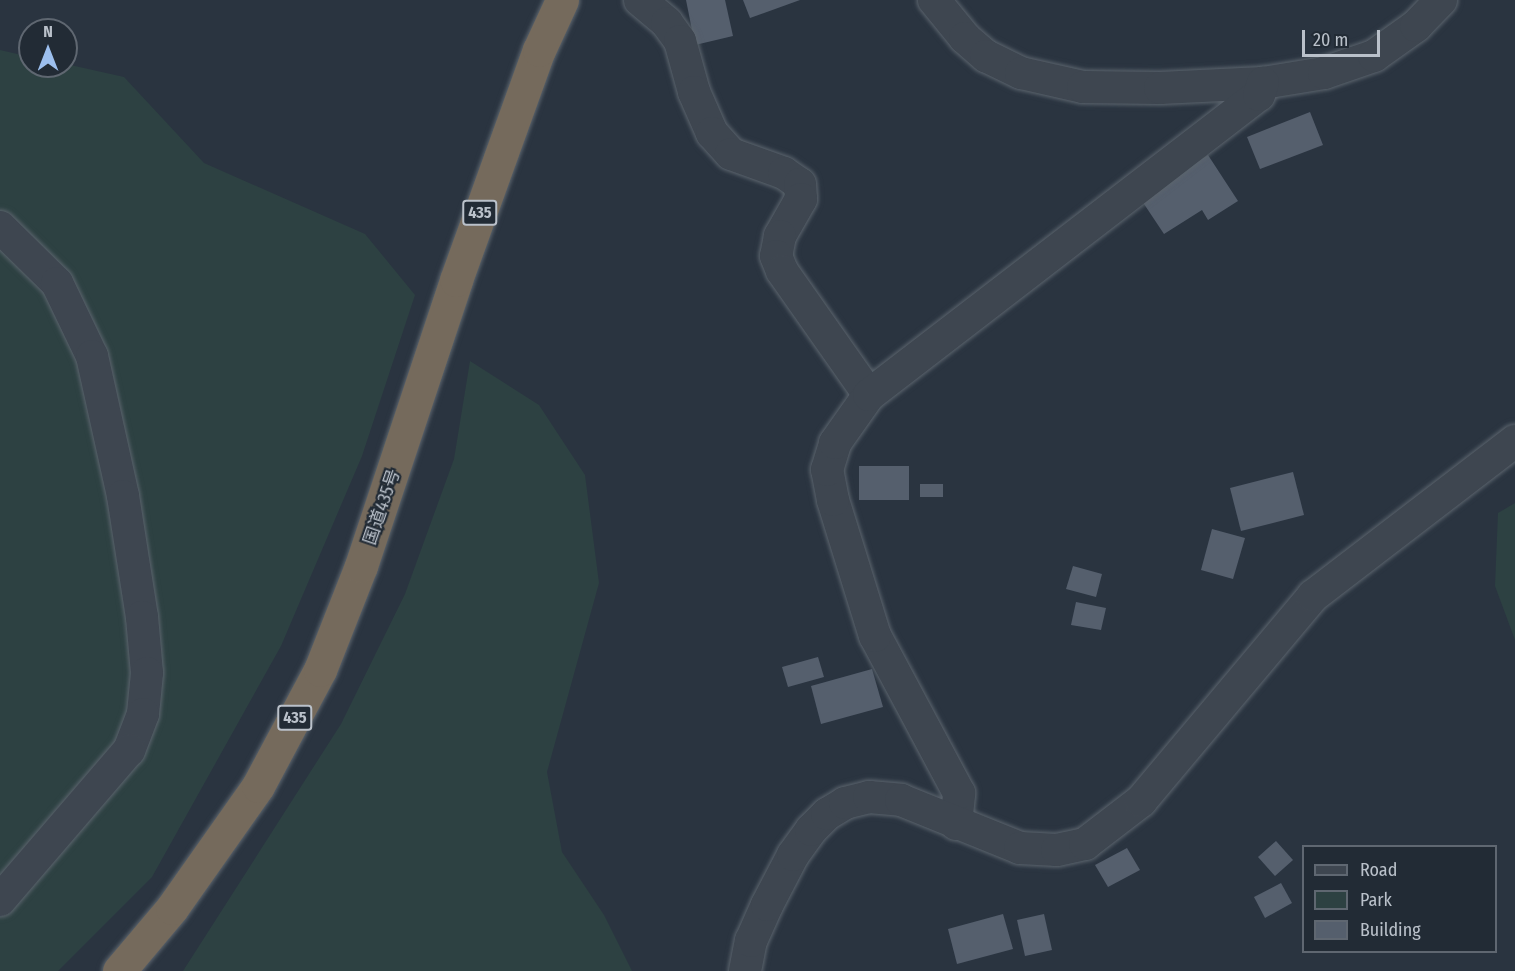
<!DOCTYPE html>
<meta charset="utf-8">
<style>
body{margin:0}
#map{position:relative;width:1515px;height:971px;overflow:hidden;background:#2a3440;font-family:"Fira Sans Condensed","Noto Sans JP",sans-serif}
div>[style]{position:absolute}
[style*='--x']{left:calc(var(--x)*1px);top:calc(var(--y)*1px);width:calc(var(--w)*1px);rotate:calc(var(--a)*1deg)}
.green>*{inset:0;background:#2d4142}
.building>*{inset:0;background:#555f6d}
.roads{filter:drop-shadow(0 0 2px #5b646d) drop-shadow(0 0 2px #5b646d)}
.minor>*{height:32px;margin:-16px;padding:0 16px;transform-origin:16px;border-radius:16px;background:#3e4650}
.highway>*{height:33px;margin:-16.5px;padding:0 16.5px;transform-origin:16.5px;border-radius:16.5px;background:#756a5c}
span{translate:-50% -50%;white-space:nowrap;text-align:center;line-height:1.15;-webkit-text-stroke:4.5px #222b35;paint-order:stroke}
.shield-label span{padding:2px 4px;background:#222b35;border:2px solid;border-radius:4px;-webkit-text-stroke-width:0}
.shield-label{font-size:16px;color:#bac1ca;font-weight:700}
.street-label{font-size:18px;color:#bac1ca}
.legend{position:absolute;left:1302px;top:845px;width:195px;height:108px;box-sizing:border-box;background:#222b35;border:2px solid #5f6771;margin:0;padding:8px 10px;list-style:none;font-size:18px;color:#bac1ca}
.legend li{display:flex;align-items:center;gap:12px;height:30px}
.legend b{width:30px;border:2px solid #5f6771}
.north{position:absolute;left:18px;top:18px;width:60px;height:60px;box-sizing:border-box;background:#222b35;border:2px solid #5f6771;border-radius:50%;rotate:0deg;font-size:16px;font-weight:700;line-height:24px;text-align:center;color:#bac1ca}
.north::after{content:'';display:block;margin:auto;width:21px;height:27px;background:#9cbfee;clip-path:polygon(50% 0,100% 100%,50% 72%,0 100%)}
.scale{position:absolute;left:1302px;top:30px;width:78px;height:27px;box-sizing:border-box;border:3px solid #bac1ca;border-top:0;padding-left:8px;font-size:18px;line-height:21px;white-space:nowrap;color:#bac1ca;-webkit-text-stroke:4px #222b35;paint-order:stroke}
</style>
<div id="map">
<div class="green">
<div style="clip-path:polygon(0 50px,30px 57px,30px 66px,66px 64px,124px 77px,204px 163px,365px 234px,415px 295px,362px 456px,281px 646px,152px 877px,58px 971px,0 971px)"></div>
<div style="clip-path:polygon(470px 361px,539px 405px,585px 475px,599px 583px,547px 772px,562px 852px,604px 915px,632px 971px,183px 971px,341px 724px,405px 594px,454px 459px)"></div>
<div style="clip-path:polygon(1515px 503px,1515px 640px,1495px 586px,1498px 513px)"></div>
</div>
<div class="building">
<div style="clip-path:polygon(686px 0,725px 0,733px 36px,695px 45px)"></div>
<div style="clip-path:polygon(743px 0,800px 0,750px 18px)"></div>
<div style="clip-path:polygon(1310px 112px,1323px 145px,1260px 169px,1247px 137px)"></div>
<div style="clip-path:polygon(1208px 155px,1238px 201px,1208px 220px,1202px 210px,1164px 234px,1140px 198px)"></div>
<div style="clip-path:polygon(859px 466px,909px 466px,909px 500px,859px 500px)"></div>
<div style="clip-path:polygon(1293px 472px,1304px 515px,1241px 531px,1230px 488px)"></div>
<div style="clip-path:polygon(920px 484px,943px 484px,943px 497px,920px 497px)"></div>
<div style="clip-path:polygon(1212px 529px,1245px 538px,1233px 579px,1201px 570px)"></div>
<div style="clip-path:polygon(1073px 566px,1102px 574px,1096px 597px,1066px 589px)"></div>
<div style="clip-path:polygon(1076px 602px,1106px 608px,1101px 630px,1071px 625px)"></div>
<div style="clip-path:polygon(818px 657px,824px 677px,788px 687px,782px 667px)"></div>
<div style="clip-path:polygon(872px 669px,883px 707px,821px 724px,811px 686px)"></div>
<div style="clip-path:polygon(1276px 841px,1293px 860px,1275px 876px,1258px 857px)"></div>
<div style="clip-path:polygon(1127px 848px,1140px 870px,1108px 887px,1095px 865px)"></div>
<div style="clip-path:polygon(1281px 883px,1292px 903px,1265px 918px,1254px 897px)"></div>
<div style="clip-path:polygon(1003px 914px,1013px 949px,957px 964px,948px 929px)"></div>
<div style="clip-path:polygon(1044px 914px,1052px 950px,1025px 956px,1017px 920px)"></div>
</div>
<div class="roads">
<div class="minor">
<div style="--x:640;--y:0;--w:35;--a:40"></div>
<div style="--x:667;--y:23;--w:22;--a:54"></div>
<div style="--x:680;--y:41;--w:53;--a:74.6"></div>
<div style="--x:694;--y:92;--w:45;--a:66.3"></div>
<div style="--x:712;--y:133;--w:28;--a:48"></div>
<div style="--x:731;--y:154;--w:56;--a:19.7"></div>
<div style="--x:784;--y:173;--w:19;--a:35"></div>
<div style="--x:800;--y:184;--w:15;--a:86"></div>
<div style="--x:801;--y:199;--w:43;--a:119.6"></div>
<div style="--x:780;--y:236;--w:20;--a:101"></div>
<div style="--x:776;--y:256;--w:16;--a:68"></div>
<div style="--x:782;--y:271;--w:151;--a:54.9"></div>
<div style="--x:934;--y:0;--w:49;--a:50.8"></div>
<div style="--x:965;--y:38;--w:28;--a:41"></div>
<div style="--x:986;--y:56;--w:39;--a:26"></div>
<div style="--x:1021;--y:73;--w:64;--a:12.7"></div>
<div style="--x:1083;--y:87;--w:77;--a:0.7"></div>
<div style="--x:1160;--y:88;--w:103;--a:-2.8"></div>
<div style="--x:1263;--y:83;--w:62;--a:-9.3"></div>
<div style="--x:1324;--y:73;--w:53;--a:-18.8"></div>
<div style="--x:1374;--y:56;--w:52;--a:-35.5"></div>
<div style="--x:1416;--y:26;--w:36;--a:-46"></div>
<div style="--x:0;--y:227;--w:80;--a:44.5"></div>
<div style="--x:57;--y:283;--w:81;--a:64.4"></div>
<div style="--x:92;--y:356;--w:143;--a:77.5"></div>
<div style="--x:123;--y:496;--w:122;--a:81.1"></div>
<div style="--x:142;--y:617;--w:56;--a:84.9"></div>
<div style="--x:147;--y:673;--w:41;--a:95.6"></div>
<div style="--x:143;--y:714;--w:39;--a:111"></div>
<div style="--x:129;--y:750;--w:198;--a:130.7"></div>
<div style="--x:956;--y:824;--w:31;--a:-84"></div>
<div style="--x:959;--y:793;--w:178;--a:-118.1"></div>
<div style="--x:875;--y:636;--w:142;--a:-107.2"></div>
<div style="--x:833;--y:500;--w:31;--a:-101"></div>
<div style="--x:827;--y:470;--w:28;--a:-73"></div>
<div style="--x:835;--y:443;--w:59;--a:-54.7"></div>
<div style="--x:869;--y:395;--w:492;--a:-37.6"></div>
<div style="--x:1259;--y:95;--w:13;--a:-72"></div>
<div style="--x:745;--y:971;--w:31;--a:-79"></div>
<div style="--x:751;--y:941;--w:39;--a:-66"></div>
<div style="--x:767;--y:905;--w:56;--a:-62.5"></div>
<div style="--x:793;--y:855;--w:31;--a:-54"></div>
<div style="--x:811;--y:830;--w:23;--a:-45"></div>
<div style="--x:827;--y:814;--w:21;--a:-31"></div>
<div style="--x:845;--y:803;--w:25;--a:-14"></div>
<div style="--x:869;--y:797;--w:32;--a:5"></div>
<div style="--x:901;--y:800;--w:128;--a:22"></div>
<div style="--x:1020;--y:848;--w:37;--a:3"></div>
<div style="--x:1057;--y:850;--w:29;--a:-12"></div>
<div style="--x:1085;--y:844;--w:71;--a:-37.5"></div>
<div style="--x:1141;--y:801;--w:268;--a:-50"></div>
<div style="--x:1313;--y:596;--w:255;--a:-37.5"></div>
</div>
<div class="highway">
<div style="--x:119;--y:971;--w:82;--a:-49.9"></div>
<div style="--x:172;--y:908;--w:149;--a:-54.8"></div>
<div style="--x:258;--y:786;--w:132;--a:-61.9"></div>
<div style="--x:320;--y:670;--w:112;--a:-68.5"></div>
<div style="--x:361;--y:566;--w:301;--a:-71.6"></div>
<div style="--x:456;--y:280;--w:245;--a:-70.2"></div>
<div style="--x:539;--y:50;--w:55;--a:-65.3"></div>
</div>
</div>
<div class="shield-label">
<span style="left:480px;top:213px">435</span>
<span style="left:295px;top:718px">435</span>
</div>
<div class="street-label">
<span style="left:382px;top:507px;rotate:-71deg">国道435号</span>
</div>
<ul class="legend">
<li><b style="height:8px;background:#3e4650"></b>Road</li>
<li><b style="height:16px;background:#2d4142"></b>Park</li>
<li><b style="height:16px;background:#555f6d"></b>Building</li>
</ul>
<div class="north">N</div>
<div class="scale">20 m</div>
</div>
